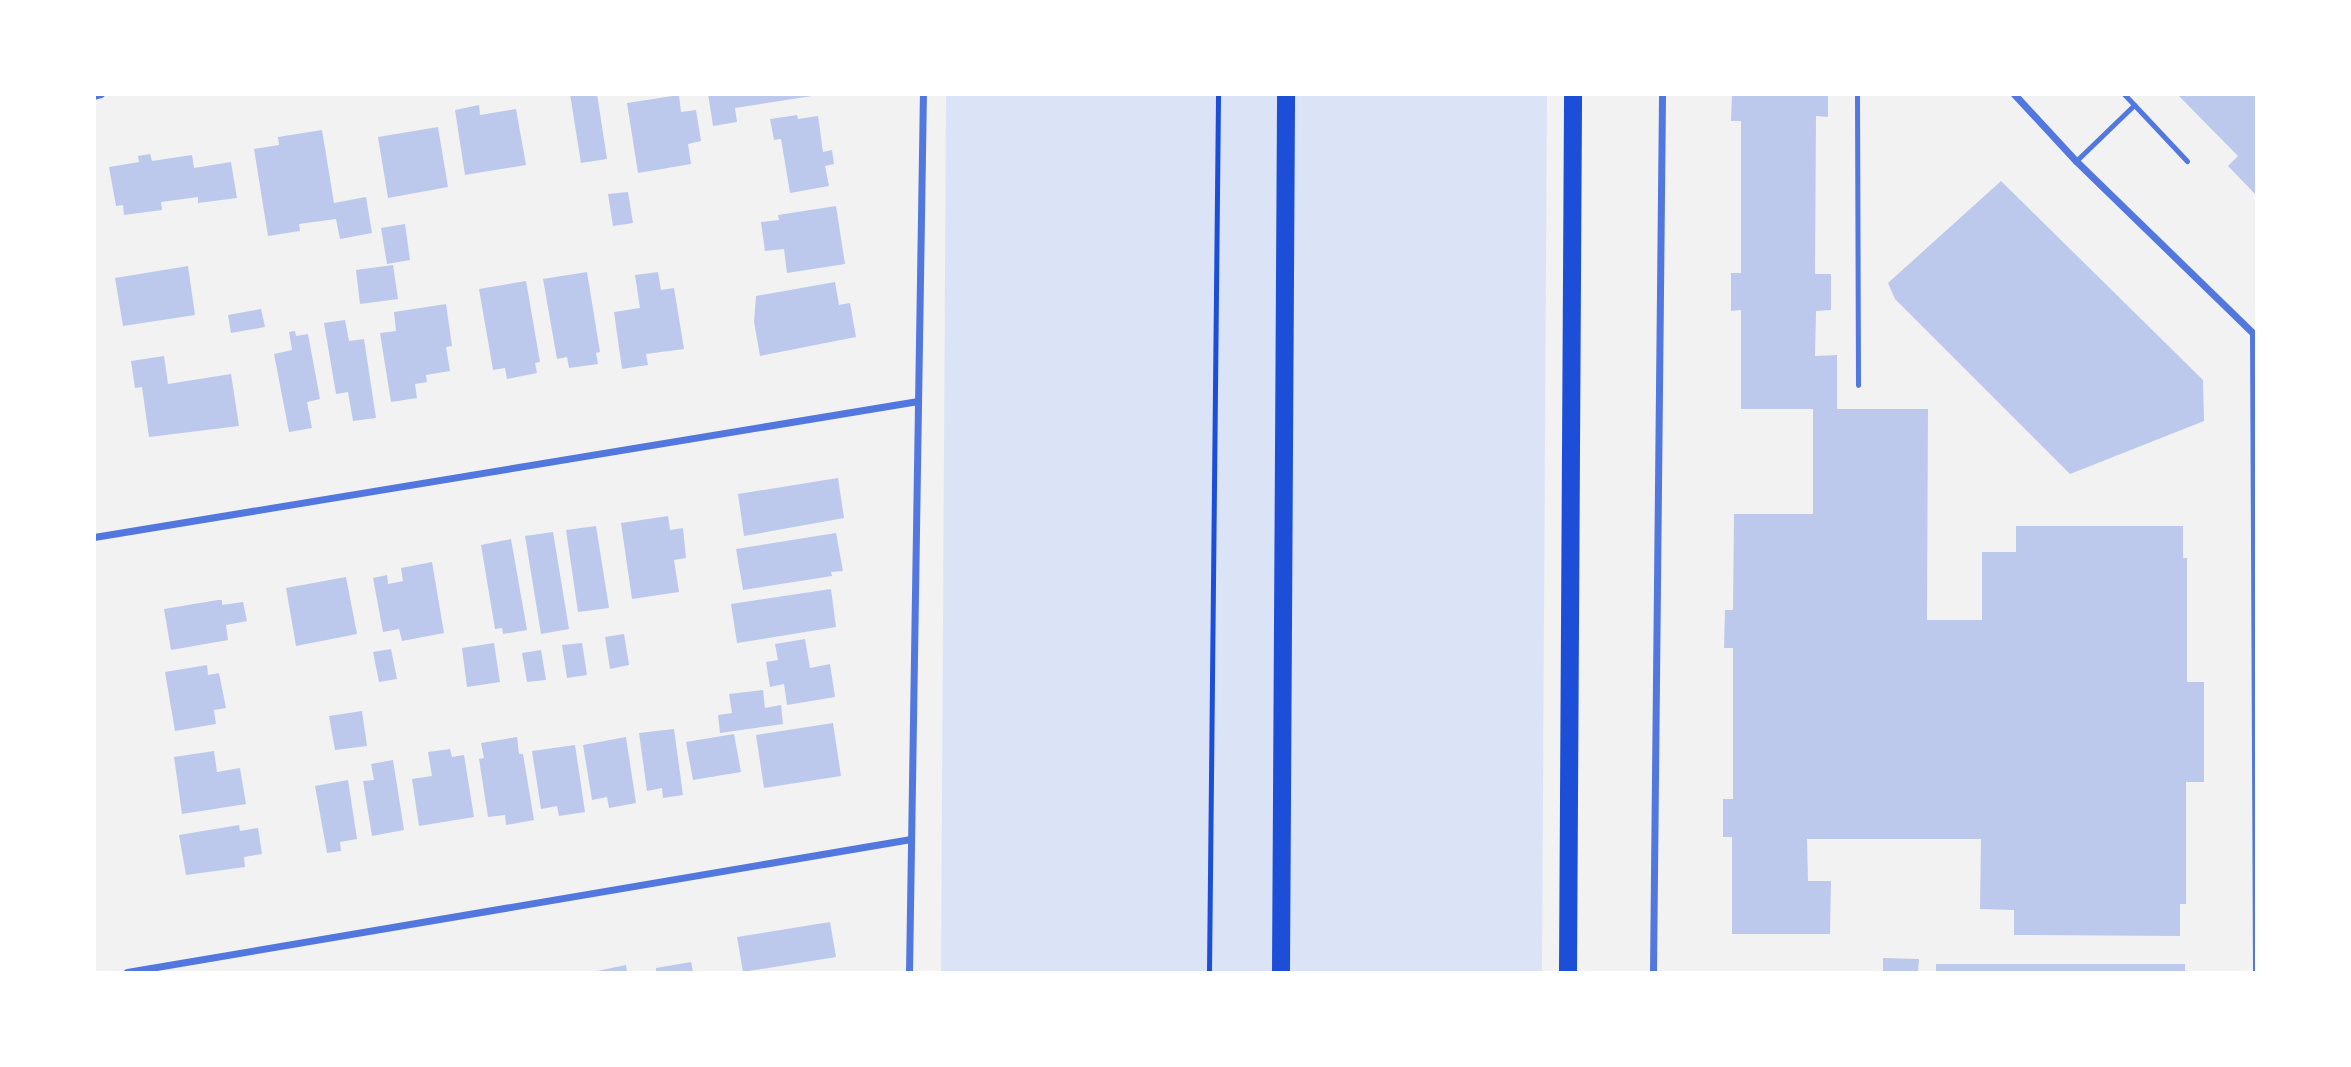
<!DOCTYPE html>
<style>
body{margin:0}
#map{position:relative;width:2351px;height:1067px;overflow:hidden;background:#f2f2f2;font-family:"Noto Sans",sans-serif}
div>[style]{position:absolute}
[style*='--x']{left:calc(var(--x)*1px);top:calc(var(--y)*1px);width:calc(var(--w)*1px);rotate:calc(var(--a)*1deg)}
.green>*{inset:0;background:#dbe4f7}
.building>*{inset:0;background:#bdc9ec}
.path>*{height:4.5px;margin:-2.25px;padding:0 2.25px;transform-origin:2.25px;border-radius:2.25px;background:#1d4ed8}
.service>*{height:5px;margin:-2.5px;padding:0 2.5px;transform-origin:2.5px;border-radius:2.5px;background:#5277de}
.minor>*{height:7px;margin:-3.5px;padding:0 3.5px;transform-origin:3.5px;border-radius:3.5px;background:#5277de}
.primary>*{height:18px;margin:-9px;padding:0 9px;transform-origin:9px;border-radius:9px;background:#1d4ed8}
span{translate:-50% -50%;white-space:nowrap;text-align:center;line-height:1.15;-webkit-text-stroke:7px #fff;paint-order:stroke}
.frame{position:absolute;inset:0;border:96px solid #fff;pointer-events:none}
</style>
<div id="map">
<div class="green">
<div style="clip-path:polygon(946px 95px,1547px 95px,1542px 972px,941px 972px)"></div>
</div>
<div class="building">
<div style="clip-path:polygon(570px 94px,597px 94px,607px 159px,581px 163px)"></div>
<div style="clip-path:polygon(708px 94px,812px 94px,812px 96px,735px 108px,737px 122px,713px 126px)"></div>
<div style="clip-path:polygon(1732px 94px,1828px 94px,1828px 117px,1816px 116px,1815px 274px,1831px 274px,1831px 310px,1816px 311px,1815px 356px,1837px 355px,1837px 409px,1928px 409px,1927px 620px,1982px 620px,1982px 552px,2016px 552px,2016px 526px,2183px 526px,2183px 558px,2187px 558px,2187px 682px,2204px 682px,2204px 782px,2186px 782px,2186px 904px,2180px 904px,2180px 936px,2014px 935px,2014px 910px,1980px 909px,1981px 839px,1807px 839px,1808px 881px,1831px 881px,1830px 934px,1732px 934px,1732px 837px,1723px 837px,1723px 799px,1733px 799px,1733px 648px,1724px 648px,1725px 610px,1733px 610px,1734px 514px,1813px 514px,1813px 409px,1741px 409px,1741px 310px,1731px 311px,1731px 273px,1741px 273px,1741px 121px,1731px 121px)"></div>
<div style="clip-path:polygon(2177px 94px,2256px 94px,2256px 195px,2228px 166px,2238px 156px)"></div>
<div style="clip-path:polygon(679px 95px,681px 112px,696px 110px,701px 141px,688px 144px,691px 164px,638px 173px,627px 103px)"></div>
<div style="clip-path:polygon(479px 105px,480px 115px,516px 109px,526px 165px,465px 175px,455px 110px)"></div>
<div style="clip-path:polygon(797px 115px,798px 119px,818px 116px,823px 152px,832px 150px,834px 164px,825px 166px,829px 186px,790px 193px,781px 139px,774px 140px,770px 119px)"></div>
<div style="clip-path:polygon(438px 127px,448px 187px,388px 198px,378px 137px)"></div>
<div style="clip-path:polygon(322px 130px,334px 203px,366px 197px,372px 233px,340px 239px,336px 219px,299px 224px,300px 231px,268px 236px,254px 149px,279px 145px,278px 137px)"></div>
<div style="clip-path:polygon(150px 154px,152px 161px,192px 155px,194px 168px,231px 162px,237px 198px,198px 203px,198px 197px,161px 202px,162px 210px,124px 215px,123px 205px,116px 206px,109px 167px,139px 162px,138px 156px)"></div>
<div style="clip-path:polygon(2001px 181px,2203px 380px,2204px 421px,2070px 474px,1895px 299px,1888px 283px)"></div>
<div style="clip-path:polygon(628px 192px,633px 223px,613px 226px,608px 194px)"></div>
<div style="clip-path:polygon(836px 206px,845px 264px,787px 273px,784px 249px,765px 251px,761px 222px,779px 220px,778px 215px)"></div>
<div style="clip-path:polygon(405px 224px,410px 260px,387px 264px,381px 228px)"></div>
<div style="clip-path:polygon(393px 265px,398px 299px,360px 304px,356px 270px)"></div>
<div style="clip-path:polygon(188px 266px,195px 315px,123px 326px,115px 278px)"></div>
<div style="clip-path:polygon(587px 272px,600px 352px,596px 353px,598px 364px,569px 368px,567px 357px,557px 359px,543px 279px)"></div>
<div style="clip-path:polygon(658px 272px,661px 290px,674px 288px,684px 349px,646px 354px,648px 365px,622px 369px,614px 312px,640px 308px,635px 275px)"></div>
<div style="clip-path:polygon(526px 281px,540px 362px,535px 363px,537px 373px,507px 379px,505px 368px,493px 370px,479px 289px)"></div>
<div style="clip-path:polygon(835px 282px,839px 305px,850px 303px,856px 337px,760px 356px,754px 322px,756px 296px)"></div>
<div style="clip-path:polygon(446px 304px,452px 346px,446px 347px,450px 371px,426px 375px,427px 382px,415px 384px,417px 398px,391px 402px,380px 333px,396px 331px,394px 312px)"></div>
<div style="clip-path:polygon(261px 309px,265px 327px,231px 333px,228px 315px)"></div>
<div style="clip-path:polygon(345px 320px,349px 341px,364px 339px,376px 418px,353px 421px,348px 392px,336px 394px,324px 323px)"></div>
<div style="clip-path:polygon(295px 331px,296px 336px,308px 334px,320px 399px,307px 402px,312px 428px,289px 432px,274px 354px,292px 350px,289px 332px)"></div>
<div style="clip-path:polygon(164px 356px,168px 384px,231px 374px,239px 426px,149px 437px,142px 387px,135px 388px,131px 361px)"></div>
<div style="clip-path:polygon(838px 478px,844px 518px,744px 536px,738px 494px)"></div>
<div style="clip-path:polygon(668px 516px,670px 530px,683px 528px,686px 558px,674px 560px,679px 592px,632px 599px,621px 523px)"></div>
<div style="clip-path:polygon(596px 526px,609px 608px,578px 612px,566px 530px)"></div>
<div style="clip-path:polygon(553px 532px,569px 629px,541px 634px,525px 536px)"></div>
<div style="clip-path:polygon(836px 533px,843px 571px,831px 572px,832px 576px,743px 590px,736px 549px)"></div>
<div style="clip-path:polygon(511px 539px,527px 630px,503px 634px,502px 628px,495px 629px,481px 545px)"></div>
<div style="clip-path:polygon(432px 562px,444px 633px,402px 641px,399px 629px,383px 632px,373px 578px,387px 575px,388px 584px,403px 581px,401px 568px)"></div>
<div style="clip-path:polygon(346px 577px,357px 634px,296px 646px,286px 588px)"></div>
<div style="clip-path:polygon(831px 589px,836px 627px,737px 643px,731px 604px)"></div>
<div style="clip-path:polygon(218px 600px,222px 600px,222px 605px,243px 602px,247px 621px,226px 625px,228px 640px,171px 650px,164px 609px)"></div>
<div style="clip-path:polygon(624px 634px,629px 665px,610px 669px,605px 637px)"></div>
<div style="clip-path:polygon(805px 639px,810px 668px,830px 664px,835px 697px,787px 705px,784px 684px,770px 687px,766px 662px,778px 660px,775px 644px)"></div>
<div style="clip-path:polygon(494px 643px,500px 682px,467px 687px,462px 648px)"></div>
<div style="clip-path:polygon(582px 643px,587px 675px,567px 678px,562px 645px)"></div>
<div style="clip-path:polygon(391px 649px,397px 679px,379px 682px,373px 652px)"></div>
<div style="clip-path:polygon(541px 650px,546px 680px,527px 682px,522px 653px)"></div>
<div style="clip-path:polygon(207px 665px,208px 675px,219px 673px,226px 708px,214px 710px,216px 724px,175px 731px,165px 672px)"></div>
<div style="clip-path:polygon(763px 690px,765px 708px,781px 705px,783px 724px,720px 733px,718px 715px,732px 713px,729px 694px)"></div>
<div style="clip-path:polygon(362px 711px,367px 746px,335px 750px,329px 716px)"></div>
<div style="clip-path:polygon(833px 723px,841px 776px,764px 788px,756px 735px)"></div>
<div style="clip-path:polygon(674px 729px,683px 795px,663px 798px,662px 788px,647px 791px,639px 733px)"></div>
<div style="clip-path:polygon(734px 734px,741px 772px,693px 780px,686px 742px)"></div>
<div style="clip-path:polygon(517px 737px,519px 754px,523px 754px,534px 820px,506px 825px,505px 815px,488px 817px,479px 759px,484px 758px,481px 743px)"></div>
<div style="clip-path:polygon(626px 737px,636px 803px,609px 808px,607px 797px,592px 800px,583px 745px)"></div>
<div style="clip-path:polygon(575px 745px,585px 812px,559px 816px,557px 806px,541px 809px,532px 751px)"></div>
<div style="clip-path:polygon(450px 749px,452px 757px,464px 755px,474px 817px,419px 826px,412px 779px,432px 776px,428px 752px)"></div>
<div style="clip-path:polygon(214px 751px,217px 772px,240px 768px,246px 804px,182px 814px,174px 757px)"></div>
<div style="clip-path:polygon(393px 760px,404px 830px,372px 836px,363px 781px,374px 780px,371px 764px)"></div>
<div style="clip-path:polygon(348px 780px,357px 839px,340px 842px,341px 851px,327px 853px,315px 786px)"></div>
<div style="clip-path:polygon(239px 825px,240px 831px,258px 828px,262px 854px,244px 857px,245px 867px,186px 875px,179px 835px)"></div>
<div style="clip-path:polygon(830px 922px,836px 957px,743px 972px,737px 937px)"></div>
<div style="clip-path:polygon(1883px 958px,1919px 959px,1918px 972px,1883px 972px)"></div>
<div style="clip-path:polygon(691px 962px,693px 972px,656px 972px,656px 968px)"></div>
<div style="clip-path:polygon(1936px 964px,2185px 964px,2185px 972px,1936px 972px)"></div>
<div style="clip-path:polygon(626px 965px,627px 972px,597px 972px,597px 971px)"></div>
</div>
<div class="path">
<div style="--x:1209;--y:972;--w:878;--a:-89.41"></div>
</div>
<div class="service">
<div style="--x:1857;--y:94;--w:291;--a:89.8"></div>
<div style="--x:2124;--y:94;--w:92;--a:46.8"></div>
<div style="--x:2076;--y:161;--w:81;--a:-44"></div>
</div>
<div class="minor">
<div style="--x:2014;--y:94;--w:91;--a:47.2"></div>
<div style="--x:2076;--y:161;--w:251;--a:44.2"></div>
<div style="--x:94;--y:96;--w:7;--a:-16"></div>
<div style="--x:2253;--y:333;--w:639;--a:89.73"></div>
<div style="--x:94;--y:537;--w:835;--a:-9.37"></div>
<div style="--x:127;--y:972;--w:795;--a:-9.63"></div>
<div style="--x:909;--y:972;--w:878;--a:-89.09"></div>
<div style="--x:1653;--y:972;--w:878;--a:-89.41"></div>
</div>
<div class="primary">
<div style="--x:1281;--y:972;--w:878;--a:-89.67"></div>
<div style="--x:1568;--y:972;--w:878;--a:-89.67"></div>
</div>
<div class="frame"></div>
</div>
